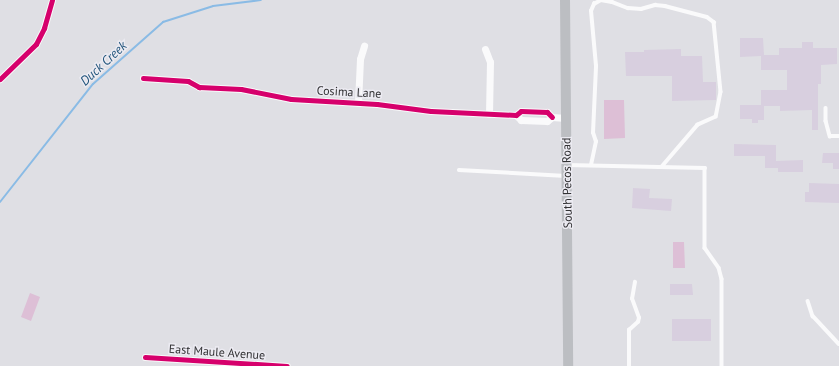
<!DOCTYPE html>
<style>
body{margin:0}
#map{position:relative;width:839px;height:366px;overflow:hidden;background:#dfdfe4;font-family:"PT Sans",sans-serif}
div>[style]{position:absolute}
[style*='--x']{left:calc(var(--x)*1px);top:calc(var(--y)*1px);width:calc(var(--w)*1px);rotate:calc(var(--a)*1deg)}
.green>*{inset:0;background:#ddbfd6}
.stream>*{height:2px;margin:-1px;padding:0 1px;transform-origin:1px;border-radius:1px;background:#8abbe5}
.building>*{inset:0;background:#d8cfdf}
.lane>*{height:3.5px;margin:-1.75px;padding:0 1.75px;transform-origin:1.75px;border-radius:1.75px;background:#fafafb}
.street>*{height:7px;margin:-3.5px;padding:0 3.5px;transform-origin:3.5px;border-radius:3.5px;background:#fafafb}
.primary>*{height:10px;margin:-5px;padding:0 5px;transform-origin:5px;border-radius:5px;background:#bcbec2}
.cycleway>*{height:5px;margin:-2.5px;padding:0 2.5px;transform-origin:2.5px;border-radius:2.5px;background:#d6006c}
span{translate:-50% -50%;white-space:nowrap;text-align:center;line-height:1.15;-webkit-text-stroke:3px #ecebf2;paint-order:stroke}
.street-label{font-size:12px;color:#313133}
.water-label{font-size:13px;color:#21547b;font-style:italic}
</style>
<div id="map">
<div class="green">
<div style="clip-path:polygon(604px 100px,624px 100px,625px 138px,604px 139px)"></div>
<div style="clip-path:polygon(673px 242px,684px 242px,685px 268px,673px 268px)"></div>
<div style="clip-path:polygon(30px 293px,40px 297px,31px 321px,21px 317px)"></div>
</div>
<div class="stream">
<div style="--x:0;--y:202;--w:150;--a:-51.8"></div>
<div style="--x:93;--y:84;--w:94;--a:-41.5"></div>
<div style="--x:163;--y:22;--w:52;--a:-17.7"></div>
<div style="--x:213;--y:6;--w:48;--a:-7.1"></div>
</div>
<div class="building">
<div style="clip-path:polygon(740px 38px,763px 38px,764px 55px,779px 55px,779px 48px,802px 48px,802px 42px,813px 42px,813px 48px,837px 48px,837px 64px,821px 65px,821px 84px,818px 84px,818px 130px,812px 130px,812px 110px,780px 111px,780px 106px,764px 106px,764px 120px,758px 120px,758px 123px,752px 123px,752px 119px,740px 119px,740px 105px,761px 105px,761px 90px,787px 90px,787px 70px,761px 70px,761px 56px,740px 57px)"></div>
<div style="clip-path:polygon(681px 49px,681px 56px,702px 56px,703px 82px,716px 82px,716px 100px,672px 101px,672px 76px,626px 76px,625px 52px,644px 52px,644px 50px)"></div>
<div style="clip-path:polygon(734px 144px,776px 145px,776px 161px,803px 160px,803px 172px,778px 172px,778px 168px,765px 168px,765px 156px,734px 156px)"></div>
<div style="clip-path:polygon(823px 153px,839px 153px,839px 169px,833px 169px,833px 163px,822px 163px)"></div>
<div style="clip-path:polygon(809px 183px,839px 184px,839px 203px,805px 202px,805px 192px,809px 192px)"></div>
<div style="clip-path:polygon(633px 188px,650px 189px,649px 198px,672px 199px,671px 211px,632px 208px)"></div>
<div style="clip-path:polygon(670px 284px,692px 284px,693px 295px,670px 295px)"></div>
<div style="clip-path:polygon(672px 319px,711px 319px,711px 341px,672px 341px)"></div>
</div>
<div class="lane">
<div style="--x:826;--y:108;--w:13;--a:90"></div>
<div style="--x:826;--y:121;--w:16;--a:75"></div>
<div style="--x:830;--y:136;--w:9;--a:0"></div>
<div style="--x:567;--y:165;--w:138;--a:1.2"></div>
<div style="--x:705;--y:168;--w:80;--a:90"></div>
<div style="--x:705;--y:248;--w:24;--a:55"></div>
<div style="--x:719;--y:268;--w:11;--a:75"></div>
<div style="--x:722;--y:279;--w:87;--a:90"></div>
<div style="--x:591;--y:165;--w:24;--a:-78"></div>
<div style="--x:596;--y:142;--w:9;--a:-108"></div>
<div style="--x:593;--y:133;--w:67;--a:-87.4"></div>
<div style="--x:596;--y:66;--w:55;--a:-95.2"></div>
<div style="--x:591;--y:11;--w:8;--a:-67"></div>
<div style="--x:594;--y:4;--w:8;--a:-30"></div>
<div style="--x:601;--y:0;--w:11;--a:10"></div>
<div style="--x:612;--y:2;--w:17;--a:21"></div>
<div style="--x:628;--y:8;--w:13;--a:4"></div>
<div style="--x:641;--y:9;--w:15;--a:-16"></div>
<div style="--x:655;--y:5;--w:10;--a:6"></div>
<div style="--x:665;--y:6;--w:43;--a:14.7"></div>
<div style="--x:707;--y:17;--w:9;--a:36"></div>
<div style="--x:714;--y:22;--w:70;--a:84.3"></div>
<div style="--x:721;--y:92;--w:25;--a:101"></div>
<div style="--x:716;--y:117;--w:20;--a:156"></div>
<div style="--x:698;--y:125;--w:55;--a:130.6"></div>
<div style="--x:459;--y:170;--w:107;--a:3.2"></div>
<div style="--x:808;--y:301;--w:16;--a:72"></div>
<div style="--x:813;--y:316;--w:38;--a:47"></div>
<div style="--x:629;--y:366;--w:36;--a:-90"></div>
<div style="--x:629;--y:330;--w:12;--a:-42"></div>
<div style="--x:638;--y:322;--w:4;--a:-76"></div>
<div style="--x:639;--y:318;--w:20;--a:-110"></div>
<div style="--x:632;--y:299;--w:17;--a:-80"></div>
</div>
<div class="street">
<div style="--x:485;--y:49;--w:14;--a:69"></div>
<div style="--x:490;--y:62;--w:52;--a:91.1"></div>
<div style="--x:143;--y:78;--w:45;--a:3.8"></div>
<div style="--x:188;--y:81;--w:13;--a:29"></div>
<div style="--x:199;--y:87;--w:42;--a:2.7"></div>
<div style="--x:241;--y:89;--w:51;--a:11.3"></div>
<div style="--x:291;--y:99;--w:86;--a:3.3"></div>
<div style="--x:377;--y:104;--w:54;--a:7.4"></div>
<div style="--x:431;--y:111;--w:85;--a:2.7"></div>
<div style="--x:516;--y:115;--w:6;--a:-39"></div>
<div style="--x:521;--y:111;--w:26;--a:2"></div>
<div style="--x:547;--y:112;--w:7;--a:45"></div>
<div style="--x:0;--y:79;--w:50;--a:-44.2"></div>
<div style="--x:36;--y:44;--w:18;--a:-63"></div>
<div style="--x:44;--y:28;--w:29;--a:-74"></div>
<div style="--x:358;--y:103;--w:44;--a:-87.4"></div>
<div style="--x:360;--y:59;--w:14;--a:-73"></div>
<div style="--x:516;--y:115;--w:7;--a:45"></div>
<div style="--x:521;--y:120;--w:26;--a:2"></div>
<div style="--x:547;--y:121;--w:6;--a:-39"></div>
<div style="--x:552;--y:117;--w:14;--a:4"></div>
<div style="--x:145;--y:357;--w:142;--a:3.6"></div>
</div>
<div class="primary">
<div style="--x:565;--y:0;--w:366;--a:89.5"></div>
</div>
<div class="cycleway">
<div style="--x:143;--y:78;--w:45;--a:3.8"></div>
<div style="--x:188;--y:81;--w:13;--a:29"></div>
<div style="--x:199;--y:87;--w:42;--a:2.7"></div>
<div style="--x:241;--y:89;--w:51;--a:11.3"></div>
<div style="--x:291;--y:99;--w:86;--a:3.3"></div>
<div style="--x:377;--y:104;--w:54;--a:7.4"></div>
<div style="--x:431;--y:111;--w:85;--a:2.7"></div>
<div style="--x:516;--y:115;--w:6;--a:-39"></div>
<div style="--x:521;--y:111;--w:26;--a:2"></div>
<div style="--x:547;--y:112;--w:7;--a:45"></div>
<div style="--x:0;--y:79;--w:50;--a:-44.2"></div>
<div style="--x:36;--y:44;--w:18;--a:-63"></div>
<div style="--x:44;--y:28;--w:29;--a:-74"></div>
<div style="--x:145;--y:357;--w:142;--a:3.6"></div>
</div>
<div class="street-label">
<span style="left:349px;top:92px;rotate:3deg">Cosima Lane</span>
<span style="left:567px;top:183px;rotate:-91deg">South Pecos Road</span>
<span style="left:217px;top:352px;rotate:4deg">East Maule Avenue</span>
</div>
<div class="water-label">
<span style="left:104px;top:64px;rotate:-43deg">Duck Creek</span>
</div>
</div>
